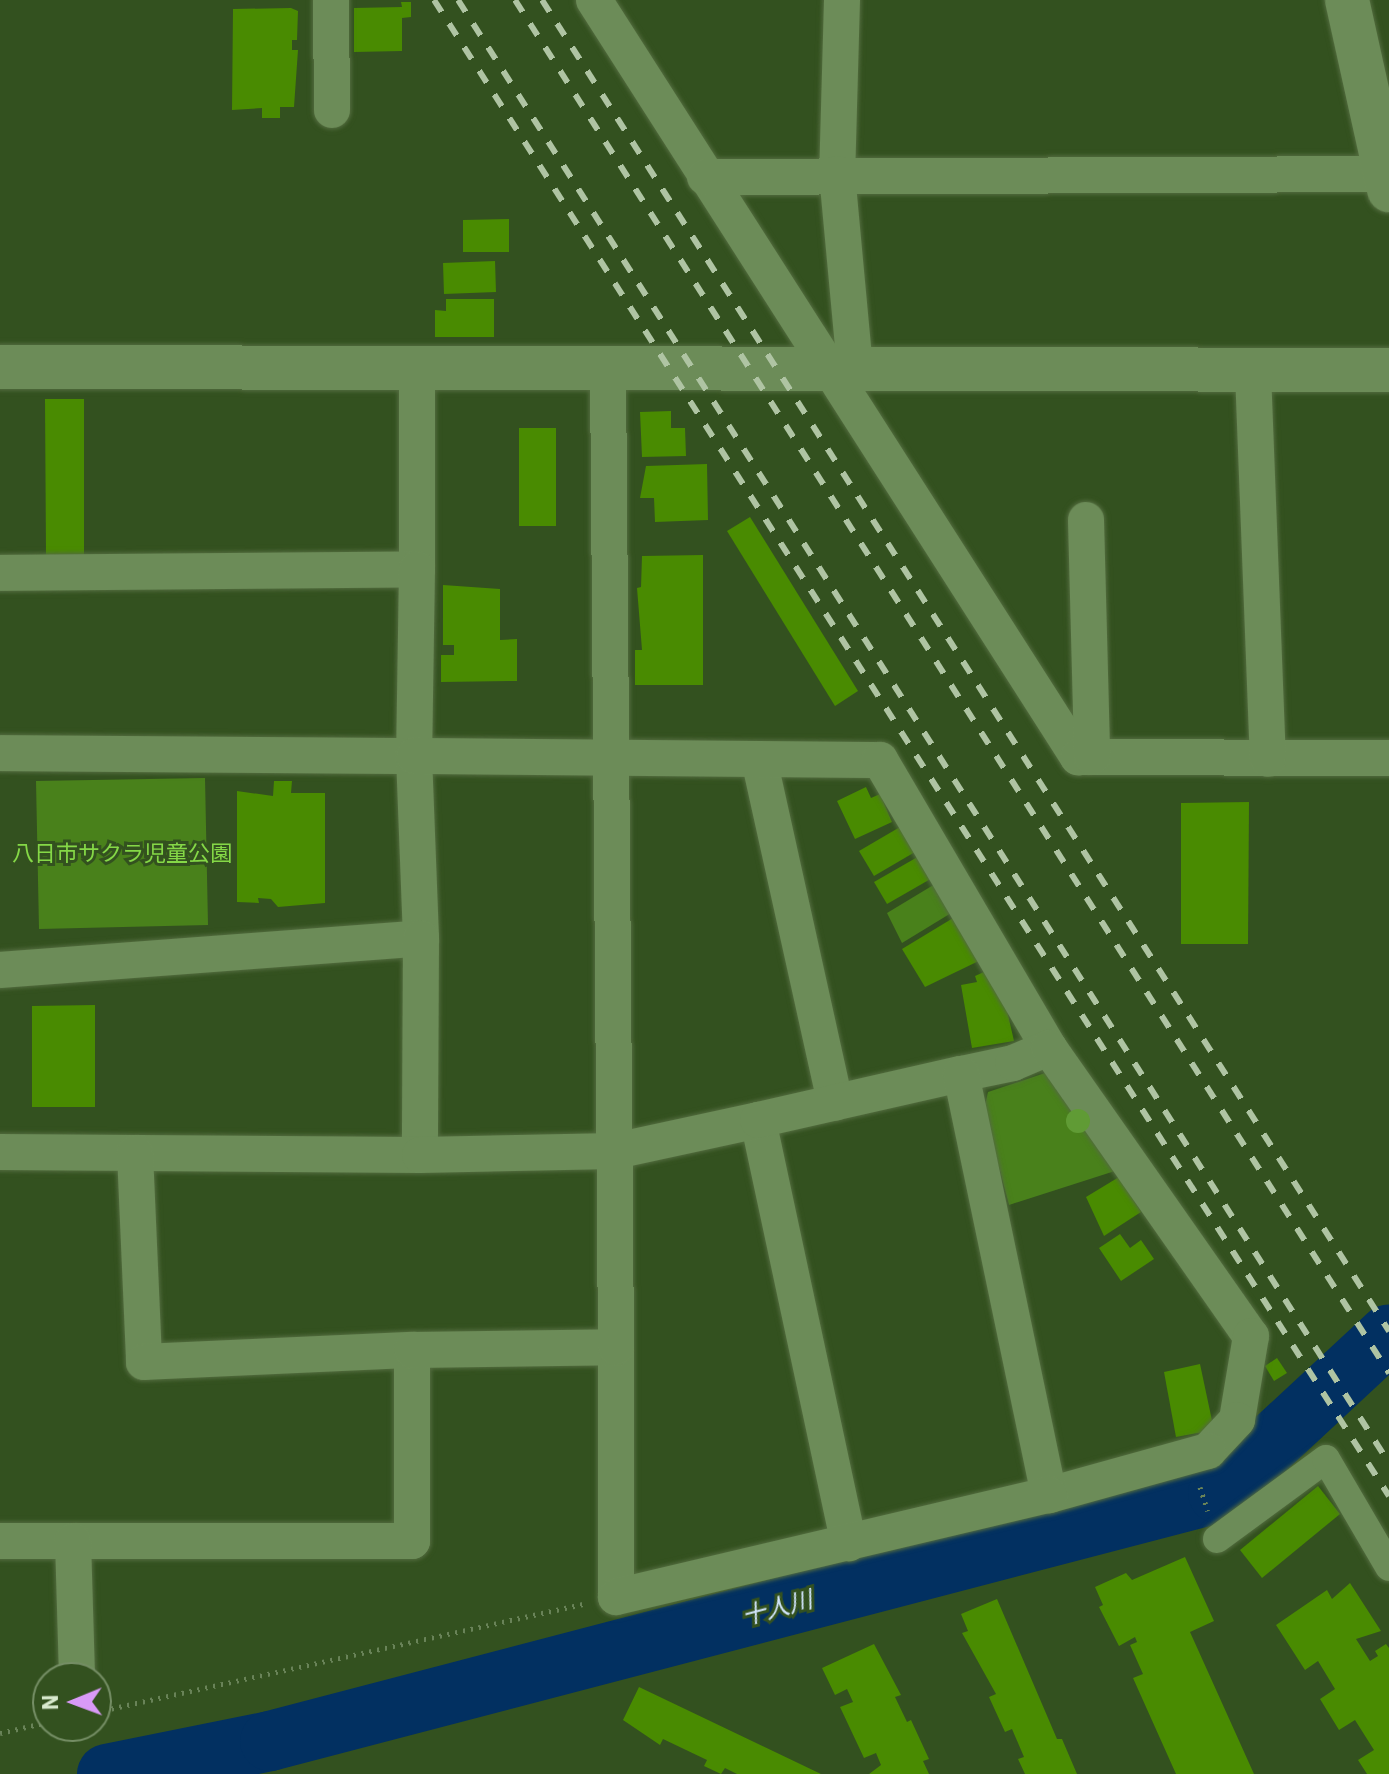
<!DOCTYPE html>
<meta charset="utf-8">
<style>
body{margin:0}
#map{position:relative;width:1389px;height:1774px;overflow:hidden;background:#33511f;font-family:"IBM Plex Sans","Noto Sans JP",sans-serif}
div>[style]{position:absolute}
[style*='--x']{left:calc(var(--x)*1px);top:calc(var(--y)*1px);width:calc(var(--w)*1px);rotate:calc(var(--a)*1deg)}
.green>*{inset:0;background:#49811b}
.river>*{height:60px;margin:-30px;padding:0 30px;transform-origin:30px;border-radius:30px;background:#023061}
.building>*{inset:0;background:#498b01}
.path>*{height:5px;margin-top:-2.5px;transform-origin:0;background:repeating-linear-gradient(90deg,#698358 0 2px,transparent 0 8px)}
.roads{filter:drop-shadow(0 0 2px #536c3f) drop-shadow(0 0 2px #536c3f)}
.pedestrian>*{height:28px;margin:-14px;padding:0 14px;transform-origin:14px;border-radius:14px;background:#6c8c58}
.minor>*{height:36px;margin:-18px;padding:0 18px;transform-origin:18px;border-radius:18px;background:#6c8c58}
.tertiary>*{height:44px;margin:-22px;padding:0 22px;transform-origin:22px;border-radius:22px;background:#6c8c58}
.secondary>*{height:44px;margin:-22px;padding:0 22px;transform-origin:22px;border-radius:22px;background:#6c8c58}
.rail>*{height:6px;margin-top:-3px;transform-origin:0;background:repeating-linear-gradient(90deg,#afc4a3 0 14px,transparent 0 28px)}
.trees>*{width:24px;height:24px;margin:-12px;border-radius:50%;background:#609b35}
span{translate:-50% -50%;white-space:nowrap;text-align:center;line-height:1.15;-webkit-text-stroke:6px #33511f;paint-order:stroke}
.park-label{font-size:22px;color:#85d847}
.water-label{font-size:24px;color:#d1e4fc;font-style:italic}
.north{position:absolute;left:32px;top:1662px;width:80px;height:80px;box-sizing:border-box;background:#33511f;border:2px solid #758e65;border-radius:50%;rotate:269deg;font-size:22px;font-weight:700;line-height:32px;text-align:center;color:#d8eace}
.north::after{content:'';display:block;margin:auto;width:28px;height:36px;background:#d99af7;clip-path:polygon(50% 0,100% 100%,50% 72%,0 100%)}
</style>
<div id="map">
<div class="green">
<div style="clip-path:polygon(205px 778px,208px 925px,39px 929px,36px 781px)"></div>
<div style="clip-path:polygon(945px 878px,961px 907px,902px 943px,887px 913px)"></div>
<div style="clip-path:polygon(1045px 1073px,1118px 1170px,1009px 1205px,984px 1110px,988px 1092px)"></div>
</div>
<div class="river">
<div style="--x:107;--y:1774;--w:166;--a:-11.4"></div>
<div style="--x:270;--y:1741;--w:980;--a:-14.66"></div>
<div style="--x:1218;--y:1493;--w:233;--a:-42.9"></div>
</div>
<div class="building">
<div style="clip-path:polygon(401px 2px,411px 2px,411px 17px,402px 18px,402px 51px,354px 52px,354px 8px,402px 7px)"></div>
<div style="clip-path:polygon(291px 8px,298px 11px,297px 40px,292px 40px,292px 50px,298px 50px,294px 107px,280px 107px,280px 118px,262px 118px,262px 108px,232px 110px,233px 9px)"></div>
<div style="clip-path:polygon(509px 219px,509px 252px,463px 252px,463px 220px)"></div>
<div style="clip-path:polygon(495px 261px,496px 292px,444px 294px,443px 263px)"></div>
<div style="clip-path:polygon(446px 299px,494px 299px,494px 337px,435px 337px,435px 310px,446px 311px)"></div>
<div style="clip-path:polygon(45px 399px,84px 399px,84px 555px,46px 556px)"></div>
<div style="clip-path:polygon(671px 411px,671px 428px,685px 428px,686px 456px,642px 457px,640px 412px)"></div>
<div style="clip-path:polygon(519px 428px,556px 428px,556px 526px,519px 526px)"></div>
<div style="clip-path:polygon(707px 464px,708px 520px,655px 522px,654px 498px,640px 498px,646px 466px)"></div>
<div style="clip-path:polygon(750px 517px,858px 691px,835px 706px,727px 531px)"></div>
<div style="clip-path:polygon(703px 555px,703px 685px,635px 685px,635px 650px,642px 650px,637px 588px,641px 587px,642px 556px)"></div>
<div style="clip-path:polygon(443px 585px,500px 589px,500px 640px,517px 639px,517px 681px,441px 682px,441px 655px,454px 655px,454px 645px,443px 645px)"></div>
<div style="clip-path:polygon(274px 781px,292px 781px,291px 793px,325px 793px,325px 903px,278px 907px,271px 899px,258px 898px,259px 903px,237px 902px,237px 791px,273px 796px)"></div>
<div style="clip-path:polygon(866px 787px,871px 798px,880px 794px,892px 822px,855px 839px,837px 801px)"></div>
<div style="clip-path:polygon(1249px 802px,1248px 944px,1181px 944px,1181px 803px)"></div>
<div style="clip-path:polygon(900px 827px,915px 852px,874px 876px,859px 851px)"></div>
<div style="clip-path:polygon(921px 855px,934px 877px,887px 904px,874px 882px)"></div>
<div style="clip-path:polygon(963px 912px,989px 956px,925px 987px,902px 949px)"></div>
<div style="clip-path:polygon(997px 966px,1014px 1041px,972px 1048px,961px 985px,977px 982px,975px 976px)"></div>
<div style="clip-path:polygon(95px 1005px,95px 1107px,32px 1107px,32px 1006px)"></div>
<div style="clip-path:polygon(1119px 1177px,1141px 1212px,1104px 1236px,1086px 1197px)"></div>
<div style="clip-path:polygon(1120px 1234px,1130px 1248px,1141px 1240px,1154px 1259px,1121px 1281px,1099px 1248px)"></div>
<div style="clip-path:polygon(1277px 1358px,1287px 1373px,1274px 1381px,1265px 1366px)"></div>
<div style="clip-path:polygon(1200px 1364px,1214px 1430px,1176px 1437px,1164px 1372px)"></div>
<div style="clip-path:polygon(1318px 1486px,1340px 1514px,1262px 1578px,1240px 1550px)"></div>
<div style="clip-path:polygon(1185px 1557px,1214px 1621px,1190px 1632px,1254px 1774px,1176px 1774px,1133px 1678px,1143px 1674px,1130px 1645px,1137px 1642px,1135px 1637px,1119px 1646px,1099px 1607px,1103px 1605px,1095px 1587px,1126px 1573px,1132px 1580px)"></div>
<div style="clip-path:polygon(1350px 1583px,1381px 1631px,1356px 1639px,1370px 1661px,1378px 1656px,1375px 1651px,1386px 1644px,1389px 1648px,1389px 1774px,1367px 1774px,1358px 1760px,1374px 1750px,1355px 1720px,1339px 1730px,1320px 1699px,1335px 1689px,1318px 1661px,1305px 1670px,1276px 1625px,1327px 1590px,1332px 1599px)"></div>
<div style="clip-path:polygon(997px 1599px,1057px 1739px,1062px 1739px,1077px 1774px,1025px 1774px,1018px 1759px,1024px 1757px,1012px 1729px,1005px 1732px,989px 1697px,996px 1694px,962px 1633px,968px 1631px,961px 1614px)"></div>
<div style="clip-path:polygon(874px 1644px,901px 1695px,895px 1697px,907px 1722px,911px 1720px,929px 1759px,923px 1761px,929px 1774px,869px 1774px,881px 1765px,876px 1753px,864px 1758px,840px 1707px,853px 1702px,847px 1689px,835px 1695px,822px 1668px)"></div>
<div style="clip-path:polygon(639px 1687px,821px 1774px,737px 1774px,725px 1768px,721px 1774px,704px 1766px,707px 1760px,663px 1739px,660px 1745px,623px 1720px)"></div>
</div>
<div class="path">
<div style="--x:1200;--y:1487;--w:25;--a:72"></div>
<div style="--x:96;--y:1712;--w:499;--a:-12.5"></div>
<div style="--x:0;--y:1733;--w:49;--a:-12.9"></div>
</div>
<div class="roads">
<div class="pedestrian">
<div style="--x:1217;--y:1539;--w:135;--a:-36.3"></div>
<div style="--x:1326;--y:1459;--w:125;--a:59.7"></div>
</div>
<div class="minor">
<div style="--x:331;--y:0;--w:110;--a:89.5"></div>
<div style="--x:594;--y:0;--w:899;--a:57.41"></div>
<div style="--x:1078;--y:757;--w:311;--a:0.2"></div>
<div style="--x:842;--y:0;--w:174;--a:91.6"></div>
<div style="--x:837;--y:174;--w:196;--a:84.7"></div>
<div style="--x:705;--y:177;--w:680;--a:-0.25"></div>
<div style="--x:417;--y:369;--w:200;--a:90"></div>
<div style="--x:1253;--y:372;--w:387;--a:87.8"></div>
<div style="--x:1086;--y:520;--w:237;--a:88.5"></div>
<div style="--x:0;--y:573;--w:417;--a:-0.5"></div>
<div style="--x:417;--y:569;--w:187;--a:90.9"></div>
<div style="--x:414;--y:756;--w:414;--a:-179.6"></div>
<div style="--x:759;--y:759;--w:352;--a:77.5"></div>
<div style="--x:421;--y:938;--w:182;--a:-92.2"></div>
<div style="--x:414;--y:756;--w:466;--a:0.5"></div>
<div style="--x:880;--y:760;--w:334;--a:59.6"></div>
<div style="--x:0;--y:970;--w:422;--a:-4.3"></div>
<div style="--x:421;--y:938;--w:217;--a:90.3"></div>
<div style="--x:420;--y:1155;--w:420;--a:-179.6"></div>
<div style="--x:758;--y:1120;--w:433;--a:77.9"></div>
<div style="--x:135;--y:1153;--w:209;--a:87.5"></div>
<div style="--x:144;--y:1362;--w:268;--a:-2.6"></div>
<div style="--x:420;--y:1155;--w:195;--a:-1.2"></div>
<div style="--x:615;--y:1151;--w:146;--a:-12.2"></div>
<div style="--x:758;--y:1120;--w:208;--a:-12.8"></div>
<div style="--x:961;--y:1074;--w:53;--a:-11.9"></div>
<div style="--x:1013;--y:1063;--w:39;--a:-23"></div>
<div style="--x:1049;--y:1048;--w:352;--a:55"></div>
<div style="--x:1251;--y:1336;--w:85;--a:99.5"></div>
<div style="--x:1237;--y:1420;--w:42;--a:133.1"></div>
<div style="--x:1208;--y:1451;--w:165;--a:164.5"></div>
<div style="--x:1049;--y:1495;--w:430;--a:-101.8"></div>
<div style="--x:616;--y:1347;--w:250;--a:90"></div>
<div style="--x:616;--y:1597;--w:445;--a:-13.3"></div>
<div style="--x:0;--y:1541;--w:412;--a:0"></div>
<div style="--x:412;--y:1541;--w:191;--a:-90"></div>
<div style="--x:412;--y:1350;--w:204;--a:-0.8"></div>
<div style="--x:616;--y:1347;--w:980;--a:-90.47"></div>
<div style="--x:73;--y:1541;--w:137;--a:88.3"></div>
</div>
<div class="tertiary">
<div style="--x:0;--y:367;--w:1389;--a:0.12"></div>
</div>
<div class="secondary">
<div style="--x:1347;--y:0;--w:195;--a:77.5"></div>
</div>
</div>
<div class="rail">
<div style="--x:434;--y:0;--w:1775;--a:57.45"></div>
<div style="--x:458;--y:0;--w:1734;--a:57.53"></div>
<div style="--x:515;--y:0;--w:1628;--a:57.52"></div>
<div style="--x:542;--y:0;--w:1578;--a:57.53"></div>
</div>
<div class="trees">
<div style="left:1078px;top:1121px"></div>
</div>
<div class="park-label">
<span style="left:122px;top:853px">八日市サクラ児童公園</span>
</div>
<div class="water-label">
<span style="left:777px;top:1608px;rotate:-15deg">十人川</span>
</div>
<div class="north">N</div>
</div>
